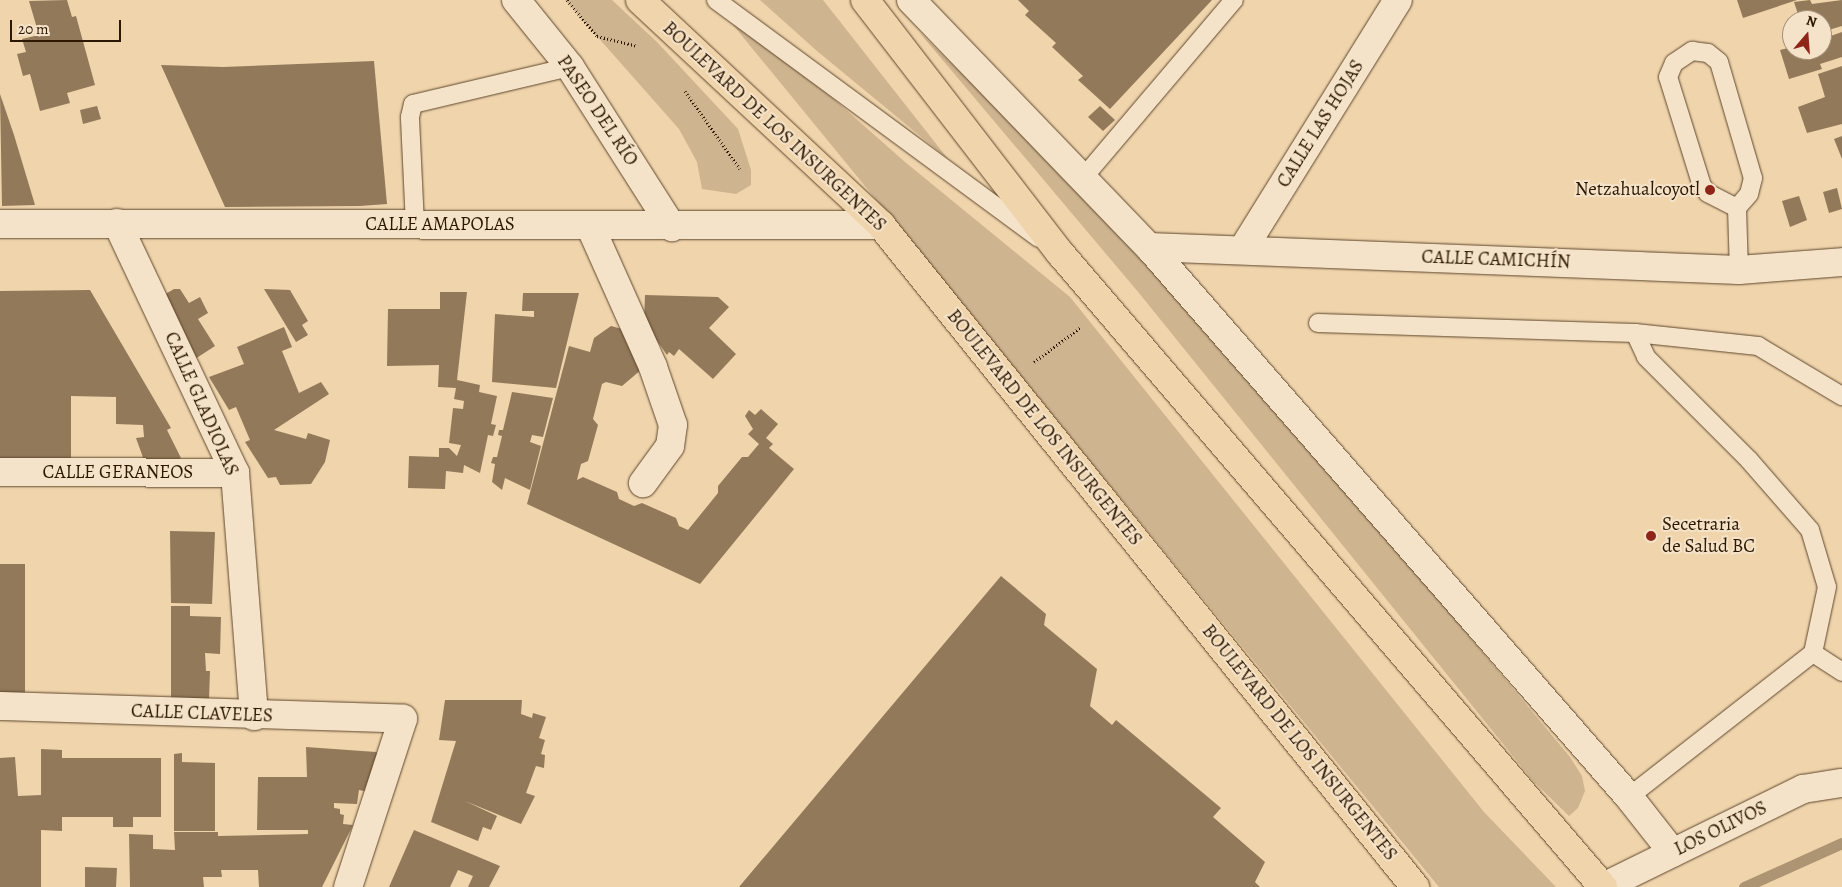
<!DOCTYPE html>
<meta charset="utf-8">
<style>
body{margin:0}
#map{position:relative;width:1842px;height:887px;overflow:hidden;background:#efd4ac;font-family:Alegreya,serif}
div>[style]{position:absolute}
[style*='--x']{left:calc(var(--x)*1px);top:calc(var(--y)*1px);width:calc(var(--w)*1px);rotate:calc(var(--a)*1deg)}
.green>*{inset:0;background:#ceb48f}
.stream>*{height:11px;margin:-5.5px;padding:0 5.5px;transform-origin:5.5px;border-radius:5.5px;background:#ad9472}
.building>*{inset:0;background:#927959}
.path>*{height:3px;margin-top:-1.5px;transform-origin:0;background:repeating-linear-gradient(90deg,#2d1700 0 1px,transparent 0 3.5px)}
.roads{filter:drop-shadow(0 0 1px #5e462b) drop-shadow(0 0 1px #5e462b)}
.lane>*{height:18px;margin:-9px;padding:0 9px;transform-origin:9px;border-radius:9px;background:#f5e3c9}
.street>*{height:28px;margin:-14px;padding:0 14px;transform-origin:14px;border-radius:14px;background:#f5e3c9}
.secondary>*{height:28px;margin:-14px;padding:0 14px;transform-origin:14px;border-radius:14px;background:#f5e3c9}
.primary>*{height:28px;margin:-14px;padding:0 14px;transform-origin:14px;border-radius:14px;background:#efd4ac}
.dots>*{width:14px;height:14px;translate:-50% -50%;box-sizing:border-box;border:2px solid #f5e3c9;border-radius:50%}
span{translate:-50% -50%;white-space:nowrap;text-align:center;line-height:1.15;-webkit-text-stroke:4px #f5e3c9;paint-order:stroke}
.street-label{font-size:19px;color:#2d1700}
.poi-label{font-size:19px;color:#2d1700}
.right{translate:-100% -50%;text-align:right}
.left{translate:0 -50%;text-align:left}
.north{position:absolute;left:1782px;top:10px;width:50px;height:50px;box-sizing:border-box;background:#f5e3c9;border:1px solid #a59179;border-radius:50%;rotate:18deg;font-size:14px;font-weight:700;line-height:20px;text-align:center;color:#2d1700}
.north::after{content:'';display:block;margin:auto;width:18px;height:22px;background:#8f2418;clip-path:polygon(50% 0,100% 100%,50% 72%,0 100%)}
.scale{position:absolute;left:10px;top:20px;width:111px;height:22px;box-sizing:border-box;border:2px solid #2d1700;border-top:0;padding-left:6px;font-size:15px;line-height:18px;white-space:nowrap;color:#2d1700;-webkit-text-stroke:4px #f5e3c9;paint-order:stroke}
</style>
<div id="map">
<div class="green">
<div style="clip-path:polygon(565px 0,612px 0,657px 42px,738px 129px,751px 170px,751px 185px,736px 194px,702px 189px,697px 162px,679px 129px)"></div>
<div style="clip-path:polygon(760px 0,823px 0,948px 159px,817px 51px)"></div>
<div style="clip-path:polygon(729px 20px,827px 93px,905px 162px,1070px 297px,1484px 812px,1556px 887px,1439px 887px)"></div>
<div style="clip-path:polygon(919px 32px,1076px 184px,1380px 529px,1570px 757px,1582px 776px,1585px 791px,1578px 808px,1569px 816px,1533px 781px,1139px 293px)"></div>
</div>
<div class="stream">
<div style="--x:1744;--y:887;--w:107;--a:-24.2"></div>
</div>
<div class="building">
<div style="clip-path:polygon(67px 0,72px 17px,76px 16px,95px 85px,67px 93px,70px 103px,40px 111px,30px 74px,23px 76px,17px 54px,26px 52px,22px 39px,39px 35px,29px 1px)"></div>
<div style="clip-path:polygon(1018px 0,1212px 0,1110px 109px,1078px 80px,1083px 76px,1052px 47px,1056px 43px,1025px 15px,1029px 11px)"></div>
<div style="clip-path:polygon(1737px 0,1797px 0,1743px 18px)"></div>
<div style="clip-path:polygon(1810px 0,1812px 4px,1842px 0,1842px 26px,1822px 32px,1822px 20px,1800px 20px,1794px 2px)"></div>
<div style="clip-path:polygon(1842px 32px,1842px 57px,1820px 64px,1822px 69px,1789px 79px,1780px 50px,1792px 47px,1792px 50px,1822px 50px,1822px 39px)"></div>
<div style="clip-path:polygon(374px 61px,387px 204px,360px 206px,225px 207px,161px 65px,223px 67px)"></div>
<div style="clip-path:polygon(1842px 66px,1842px 124px,1807px 133px,1798px 107px,1825px 97px,1818px 74px)"></div>
<div style="clip-path:polygon(0 94px,14px 135px,35px 205px,2px 206px)"></div>
<div style="clip-path:polygon(97px 106px,101px 119px,83px 124px,80px 110px)"></div>
<div style="clip-path:polygon(1100px 106px,1115px 120px,1103px 131px,1088px 117px)"></div>
<div style="clip-path:polygon(1842px 136px,1842px 159px,1834px 139px)"></div>
<div style="clip-path:polygon(1837px 188px,1842px 209px,1829px 213px,1823px 192px)"></div>
<div style="clip-path:polygon(1799px 196px,1807px 220px,1790px 227px,1782px 201px)"></div>
<div style="clip-path:polygon(174px 289px,180px 289px,189px 303px,200px 297px,208px 313px,198px 319px,215px 346px,195px 359px,157px 299px)"></div>
<div style="clip-path:polygon(264px 289px,290px 290px,308px 321px,302px 325px,308px 335px,296px 342px)"></div>
<div style="clip-path:polygon(90px 290px,171px 428px,167px 430px,181px 458px,155px 470px,145px 463px,136px 438px,144px 437px,143px 425px,116px 424px,116px 397px,71px 396px,71px 480px,0 479px,0 291px)"></div>
<div style="clip-path:polygon(440px 292px,467px 292px,457px 380px,480px 385px,479px 392px,497px 396px,491px 424px,496px 425px,493px 436px,488px 435px,480px 473px,464px 465px,463px 473px,446px 471px,445px 489px,408px 488px,409px 456px,439px 457px,439px 448px,449px 448px,457px 456px,461px 445px,449px 443px,453px 408px,463px 409px,464px 401px,454px 399px,456px 388px,438px 387px,439px 365px,387px 366px,388px 309px,440px 309px)"></div>
<div style="clip-path:polygon(523px 293px,579px 293px,556px 388px,492px 382px,495px 314px,534px 317px,534px 311px,522px 311px)"></div>
<div style="clip-path:polygon(645px 295px,718px 297px,729px 307px,709px 328px,736px 354px,713px 379px,679px 349px,674px 356px,669px 352px,667px 355px,644px 322px)"></div>
<div style="clip-path:polygon(611px 326px,633px 332px,642px 369px,622px 386px,606px 382px,602px 384px,593px 419px,598px 425px,588px 461px,581px 464px,577px 480px,583px 477px,617px 492px,619px 499px,634px 506px,642px 503px,676px 518px,679px 526px,688px 530px,718px 493px,718px 486px,742px 457px,748px 457px,759px 444px,748px 434px,753px 429px,745px 416px,749px 410px,755px 415px,761px 409px,778px 424px,766px 438px,773px 444px,769px 448px,794px 469px,700px 584px,527px 504px,569px 346px,590px 352px,594px 338px)"></div>
<div style="clip-path:polygon(284px 327px,292px 347px,282px 351px,299px 393px,321px 382px,329px 394px,274px 430px,306px 439px,308px 433px,330px 440px,325px 462px,311px 484px,280px 485px,276px 477px,268px 478px,245px 442px,250px 440px,236px 407px,229px 410px,209px 377px,244px 364px,237px 347px)"></div>
<div style="clip-path:polygon(512px 392px,553px 398px,543px 437px,532px 435px,530px 442px,541px 446px,530px 490px,505px 478px,502px 490px,492px 482px,495px 464px,491px 463px,493px 457px,497px 457px,502px 436px,498px 435px,499px 430px,503px 430px)"></div>
<div style="clip-path:polygon(170px 531px,215px 532px,212px 604px,171px 603px)"></div>
<div style="clip-path:polygon(0 564px,25px 564px,25px 698px,0 698px)"></div>
<div style="clip-path:polygon(1001px 576px,1046px 614px,1044px 625px,1097px 669px,1090px 706px,1112px 725px,1116px 720px,1221px 808px,1213px 817px,1265px 862px,1255px 882px,1260px 887px,739px 887px)"></div>
<div style="clip-path:polygon(171px 606px,190px 606px,190px 616px,221px 617px,220px 654px,205px 653px,206px 671px,210px 671px,209px 699px,171px 698px)"></div>
<div style="clip-path:polygon(445px 700px,522px 700px,521px 714px,532px 718px,533px 713px,546px 717px,539px 738px,545px 740px,541px 754px,545px 755px,544px 768px,536px 766px,526px 793px,535px 796px,521px 824px,465px 801px,497px 816px,491px 830px,483px 827px,478px 841px,431px 822px,456px 741px,439px 740px)"></div>
<div style="clip-path:polygon(306px 747px,376px 752px,382px 757px,369px 792px,359px 790px,357px 804px,334px 803px,334px 808px,340px 809px,340px 814px,344px 815px,343px 824px,353px 825px,322px 887px,259px 887px,258px 870px,221px 870px,222px 877px,203px 877px,204px 887px,130px 887px,129px 834px,153px 835px,153px 849px,175px 850px,174px 832px,218px 832px,218px 836px,308px 834px,308px 830px,257px 830px,258px 777px,307px 777px)"></div>
<div style="clip-path:polygon(41px 749px,62px 750px,62px 758px,161px 758px,161px 817px,133px 817px,133px 827px,113px 827px,113px 817px,62px 817px,62px 831px,41px 830px,41px 887px,0 887px,0 758px,15px 757px,18px 796px,41px 795px)"></div>
<div style="clip-path:polygon(182px 753px,182px 762px,215px 763px,215px 831px,174px 831px,174px 754px)"></div>
<div style="clip-path:polygon(414px 830px,500px 866px,489px 887px,468px 887px,473px 876px,458px 870px,450px 887px,389px 887px)"></div>
<div style="clip-path:polygon(85px 867px,117px 868px,116px 887px,85px 887px)"></div>
</div>
<div class="path">
<div style="--x:567;--y:0;--w:47;--a:50.2"></div>
<div style="--x:597;--y:36;--w:42;--a:13.7"></div>
<div style="--x:685;--y:91;--w:95;--a:54.8"></div>
<div style="--x:1034;--y:362;--w:59;--a:-36.7"></div>
</div>
<div class="roads">
<div class="lane">
<div style="--x:716;--y:0;--w:401;--a:36.4"></div>
<div style="--x:1083;--y:178;--w:233;--a:-49.7"></div>
<div style="--x:1737;--y:208;--w:33;--a:-153"></div>
<div style="--x:1708;--y:193;--w:9;--a:-131"></div>
<div style="--x:1702;--y:186;--w:114;--a:-107.3"></div>
<div style="--x:1668;--y:77;--w:15;--a:-67"></div>
<div style="--x:1674;--y:63;--w:22;--a:-34"></div>
<div style="--x:1692;--y:51;--w:16;--a:7"></div>
<div style="--x:1708;--y:53;--w:14;--a:39"></div>
<div style="--x:1719;--y:62;--w:121;--a:73.7"></div>
<div style="--x:1753;--y:178;--w:16;--a:104"></div>
<div style="--x:1749;--y:194;--w:18;--a:131"></div>
<div style="--x:1737;--y:208;--w:62;--a:88.2"></div>
<div style="--x:415;--y:225;--w:108;--a:-92.7"></div>
<div style="--x:410;--y:117;--w:13;--a:-77"></div>
<div style="--x:413;--y:104;--w:161;--a:-13.3"></div>
<div style="--x:1318;--y:323;--w:317;--a:1.8"></div>
<div style="--x:1635;--y:333;--w:26;--a:65"></div>
<div style="--x:1646;--y:357;--w:146;--a:45"></div>
<div style="--x:1749;--y:460;--w:93;--a:48.9"></div>
<div style="--x:1810;--y:530;--w:59;--a:73.4"></div>
<div style="--x:1827;--y:587;--w:67;--a:102"></div>
<div style="--x:1813;--y:653;--w:234;--a:142"></div>
<div style="--x:1635;--y:333;--w:124;--a:6"></div>
<div style="--x:1758;--y:346;--w:98;--a:30.8"></div>
<div style="--x:1813;--y:653;--w:35;--a:33"></div>
</div>
<div class="street">
<div style="--x:516;--y:0;--w:86;--a:51.1"></div>
<div style="--x:570;--y:67;--w:190;--a:57.5"></div>
<div style="--x:117;--y:223;--w:276;--a:64.7"></div>
<div style="--x:235;--y:473;--w:244;--a:85.5"></div>
<div style="--x:590;--y:226;--w:154;--a:65.9"></div>
<div style="--x:653;--y:367;--w:61;--a:71"></div>
<div style="--x:673;--y:425;--w:21;--a:98"></div>
<div style="--x:670;--y:446;--w:46;--a:126.1"></div>
<div style="--x:1243;--y:249;--w:293;--a:-58.1"></div>
<div style="--x:0;--y:472;--w:235;--a:0.2"></div>
<div style="--x:0;--y:706;--w:403;--a:1.8"></div>
<div style="--x:403;--y:719;--w:177;--a:108.1"></div>
</div>
<div class="secondary">
<div style="--x:911;--y:0;--w:343;--a:46.1"></div>
<div style="--x:1149;--y:247;--w:730;--a:48.89"></div>
<div style="--x:1629;--y:797;--w:71;--a:51.8"></div>
<div style="--x:0;--y:224;--w:881;--a:0.07"></div>
<div style="--x:1149;--y:247;--w:590;--a:2.23"></div>
<div style="--x:1739;--y:270;--w:103;--a:-4.4"></div>
<div style="--x:1603;--y:887;--w:223;--a:-26.1"></div>
<div style="--x:1803;--y:789;--w:39;--a:-9"></div>
</div>
<div class="primary">
<div style="--x:640;--y:0;--w:330;--a:43"></div>
<div style="--x:881;--y:225;--w:851;--a:51.11"></div>
<div style="--x:865;--y:0;--w:319;--a:52.4"></div>
<div style="--x:1060;--y:253;--w:835;--a:49.42"></div>
</div>
</div>
<div class="dots">
<div style="left:1710px;top:190px;background:#8f2418"></div>
<div style="left:1651px;top:536px;background:#8f2418"></div>
</div>
<div class="street-label">
<span style="left:597px;top:111px;rotate:56deg">PASEO DEL RÍO</span>
<span style="left:1321px;top:124px;rotate:-58deg">CALLE LAS HOJAS</span>
<span style="left:774px;top:127px;rotate:43deg">BOULEVARD DE LOS INSURGENTES</span>
<span style="left:440px;top:225px">CALLE AMAPOLAS</span>
<span style="left:1496px;top:260px;rotate:2deg">CALLE CAMICHÍN</span>
<span style="left:201px;top:404px;rotate:66deg">CALLE GLADIOLAS</span>
<span style="left:1044px;top:428px;rotate:51deg">BOULEVARD DE LOS INSURGENTES</span>
<span style="left:118px;top:473px">CALLE GERANEOS</span>
<span style="left:202px;top:714px;rotate:2deg">CALLE CLAVELES</span>
<span style="left:1299px;top:743px;rotate:51deg">BOULEVARD DE LOS INSURGENTES</span>
<span style="left:1721px;top:829px;rotate:-26deg">LOS OLIVOS</span>
</div>
<div class="poi-label">
<span class="right" style="left:1700px;top:190px">Netzahualcoyotl</span>
<span class="left" style="left:1662px;top:536px">Secetraria<br>de Salud BC</span>
</div>
<div class="north">N</div>
<div class="scale">20 m</div>
</div>
